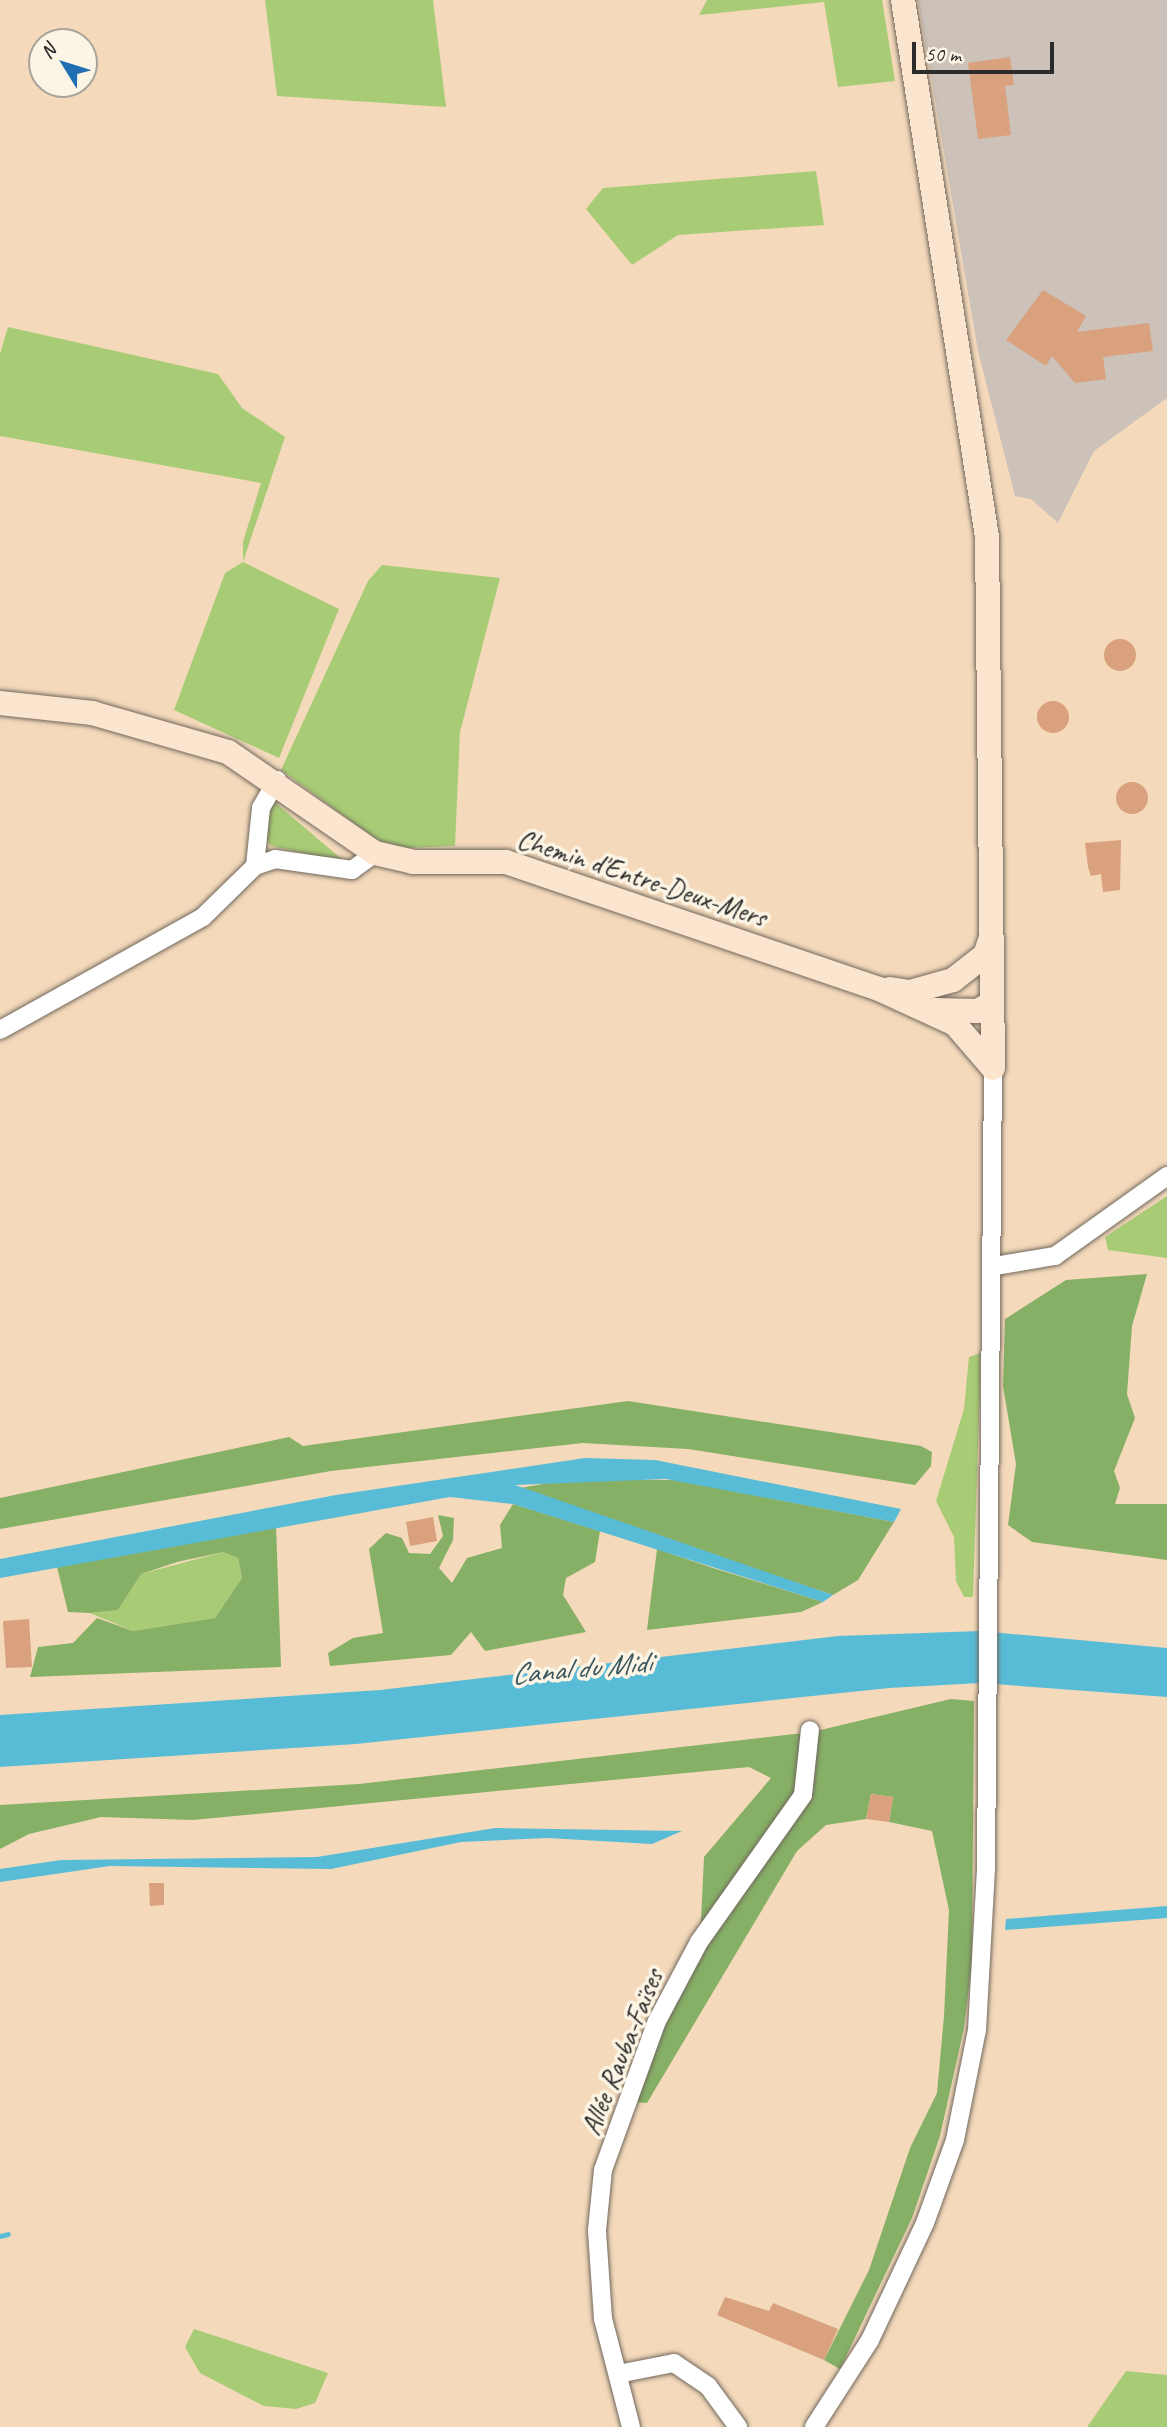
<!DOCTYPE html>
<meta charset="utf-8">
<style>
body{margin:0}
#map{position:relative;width:1167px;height:2427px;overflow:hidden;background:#f4d9bb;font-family:Caveat,sans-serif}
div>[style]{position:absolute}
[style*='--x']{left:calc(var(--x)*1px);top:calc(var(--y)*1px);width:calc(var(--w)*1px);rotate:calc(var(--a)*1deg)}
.industrial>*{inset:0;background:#ccc2b9}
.green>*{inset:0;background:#a8cc75}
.forest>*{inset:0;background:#86b066}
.water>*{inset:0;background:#59bcd7}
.stream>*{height:5px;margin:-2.5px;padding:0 2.5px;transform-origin:2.5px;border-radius:2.5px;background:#59bcd7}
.building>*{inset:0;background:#d9a17d}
.round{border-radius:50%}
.roads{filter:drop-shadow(0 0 2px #71685d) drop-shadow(0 0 2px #71685d)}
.street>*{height:18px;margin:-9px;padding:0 9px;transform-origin:9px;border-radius:9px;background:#fff}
.secondary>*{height:24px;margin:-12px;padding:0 12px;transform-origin:12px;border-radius:12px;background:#fce5cf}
span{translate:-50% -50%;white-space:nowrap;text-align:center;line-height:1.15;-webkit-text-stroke:7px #fcf5e5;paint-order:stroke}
.street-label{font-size:28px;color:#2b2b2b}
.water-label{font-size:30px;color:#39565f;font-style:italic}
.north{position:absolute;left:28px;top:28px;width:70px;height:70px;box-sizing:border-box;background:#fcf5e5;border:2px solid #a8a49b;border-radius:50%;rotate:308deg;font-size:19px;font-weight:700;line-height:28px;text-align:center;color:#2b2b2b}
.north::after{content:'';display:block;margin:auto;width:24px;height:32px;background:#1f6fb2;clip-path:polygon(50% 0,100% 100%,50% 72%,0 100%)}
.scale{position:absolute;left:912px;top:42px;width:142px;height:32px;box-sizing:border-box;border:4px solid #2b2b2b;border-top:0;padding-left:9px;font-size:21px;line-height:24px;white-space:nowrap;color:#2b2b2b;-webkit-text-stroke:5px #fcf5e5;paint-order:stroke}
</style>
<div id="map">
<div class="industrial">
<div style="clip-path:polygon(918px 0,1167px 0,1167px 398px,1094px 451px,1058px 523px,1031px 499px,1015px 496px,978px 351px)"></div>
</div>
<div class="green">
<div style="clip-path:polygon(265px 0,433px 0,446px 107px,277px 96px)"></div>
<div style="clip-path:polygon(707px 0,882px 0,895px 81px,838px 87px,824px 2px,699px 15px)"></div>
<div style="clip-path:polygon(816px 171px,824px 225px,678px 235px,632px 265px,586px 209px,603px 188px)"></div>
<div style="clip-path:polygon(8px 327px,218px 374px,242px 408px,285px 437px,243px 562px,339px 609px,279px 758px,174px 710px,225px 573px,243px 562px,243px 542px,261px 483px,0 436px,0 354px)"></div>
<div style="clip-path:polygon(382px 565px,500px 578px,460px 732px,455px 846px,405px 848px,377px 840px,281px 770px,368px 581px)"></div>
<div style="clip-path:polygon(271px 799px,345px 862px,271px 846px,265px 838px)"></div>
<div style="clip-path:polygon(1167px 1196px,1167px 1258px,1108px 1250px,1105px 1237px)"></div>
<div style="clip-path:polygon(981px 1353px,973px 1597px,964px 1597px,956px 1581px,954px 1537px,936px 1501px,964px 1409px,969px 1357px)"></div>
<div style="clip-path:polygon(223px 1552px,238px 1558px,242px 1578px,215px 1618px,133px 1631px,90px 1613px,118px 1610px,141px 1574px)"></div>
<div style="clip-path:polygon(194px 2329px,328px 2373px,315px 2403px,296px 2409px,264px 2406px,200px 2373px,185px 2347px)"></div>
<div style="clip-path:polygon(1126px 2371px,1167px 2375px,1167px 2427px,1087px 2427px)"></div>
</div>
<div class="forest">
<div style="clip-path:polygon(1147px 1274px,1132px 1326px,1127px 1394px,1135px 1418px,1114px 1471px,1120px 1488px,1115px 1504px,1167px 1504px,1167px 1560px,1032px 1542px,1008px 1525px,1016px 1464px,1003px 1386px,1005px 1319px,1066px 1280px)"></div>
<div style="clip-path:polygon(628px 1401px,921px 1446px,932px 1452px,931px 1466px,915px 1485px,688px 1449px,583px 1443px,331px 1471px,0 1529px,0 1498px,289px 1437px,303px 1446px)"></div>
<div style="clip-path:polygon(564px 1480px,675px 1480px,894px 1522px,858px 1580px,833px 1595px,515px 1489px)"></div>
<div style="clip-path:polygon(513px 1504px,600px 1531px,595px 1562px,566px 1578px,563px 1595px,586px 1632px,485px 1651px,471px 1632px,451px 1655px,330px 1666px,328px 1653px,353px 1638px,383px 1633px,369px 1549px,386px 1533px,402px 1538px,409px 1553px,430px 1554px,443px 1536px,438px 1515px,454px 1518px,453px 1540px,439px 1568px,452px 1583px,467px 1558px,502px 1548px,500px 1525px)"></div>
<div style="clip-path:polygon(276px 1525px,281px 1667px,30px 1677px,38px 1647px,73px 1643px,97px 1618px,133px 1631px,215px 1618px,242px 1578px,238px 1558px,223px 1552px,177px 1562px,141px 1574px,118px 1610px,90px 1613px,68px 1612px,57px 1567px)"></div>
<div style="clip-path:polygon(657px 1549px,710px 1567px,823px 1602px,801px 1612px,647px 1630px)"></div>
<div style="clip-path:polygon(951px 1699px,974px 1701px,972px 1962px,964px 2028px,940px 2136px,912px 2218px,840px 2369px,824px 2360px,869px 2270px,910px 2148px,937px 2093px,944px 2016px,949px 1910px,932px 1831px,889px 1822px,893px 1797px,871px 1794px,866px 1819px,826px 1825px,797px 1851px,647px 2103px,629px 2102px,700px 1942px,704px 1857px,771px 1778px,749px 1767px,193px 1820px,101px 1817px,29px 1834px,0 1849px,0 1805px,359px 1784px,812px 1732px)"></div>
</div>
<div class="water">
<div style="clip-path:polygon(585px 1458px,655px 1460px,901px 1509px,894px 1522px,666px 1479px,515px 1485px,833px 1595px,823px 1602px,513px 1504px,450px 1497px,0 1578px,0 1559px,336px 1495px)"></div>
<div style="clip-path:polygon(980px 1631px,1167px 1648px,1167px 1697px,980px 1683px,889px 1688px,356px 1744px,0 1767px,0 1715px,380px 1690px,838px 1636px)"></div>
<div style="clip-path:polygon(495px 1828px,682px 1831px,652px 1844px,548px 1838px,461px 1842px,331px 1869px,110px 1866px,0 1882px,0 1869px,61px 1860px,317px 1857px)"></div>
<div style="clip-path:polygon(1167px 1906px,1167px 1918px,1005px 1930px,1006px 1919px)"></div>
</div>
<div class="stream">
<div style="--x:0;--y:2236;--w:8;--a:-14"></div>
</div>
<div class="building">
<div style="clip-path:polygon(1010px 57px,1014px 85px,1005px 86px,1011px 135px,978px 139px,968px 63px)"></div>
<div style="clip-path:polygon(1043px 290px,1086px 316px,1077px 332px,1149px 323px,1153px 351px,1103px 357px,1106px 379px,1075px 383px,1052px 356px,1046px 366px,1006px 340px)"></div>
<div class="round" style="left:1104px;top:639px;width:32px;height:32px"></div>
<div class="round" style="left:1037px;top:701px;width:32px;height:32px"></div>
<div class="round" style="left:1116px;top:782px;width:32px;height:32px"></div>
<div style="clip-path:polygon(1121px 840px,1120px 890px,1103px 892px,1101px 874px,1091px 876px,1088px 867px,1085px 843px)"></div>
<div style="clip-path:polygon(433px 1517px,437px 1541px,410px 1546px,406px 1522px)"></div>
<div style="clip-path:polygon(29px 1619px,32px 1667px,6px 1668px,3px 1621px)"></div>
<div style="clip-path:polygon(871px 1794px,893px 1797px,889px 1822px,866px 1819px)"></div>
<div style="clip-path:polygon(149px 1883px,164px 1883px,164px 1905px,150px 1906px)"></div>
<div style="clip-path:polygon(725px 2297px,769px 2311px,773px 2303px,838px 2329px,824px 2360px,717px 2315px)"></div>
</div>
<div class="roads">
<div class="street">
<div style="--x:277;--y:780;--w:32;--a:120"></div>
<div style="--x:261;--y:808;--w:58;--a:95.9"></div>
<div style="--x:255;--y:866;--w:21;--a:-19"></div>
<div style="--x:275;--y:859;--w:78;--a:8.1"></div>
<div style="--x:352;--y:870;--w:29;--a:-36"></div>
<div style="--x:0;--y:1030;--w:232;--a:-29.1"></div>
<div style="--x:203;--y:917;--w:73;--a:-44.4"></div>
<div style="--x:995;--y:1266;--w:61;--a:-9.5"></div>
<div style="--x:1055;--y:1256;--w:138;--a:-35.5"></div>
<div style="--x:618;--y:2374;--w:57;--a:-11.1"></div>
<div style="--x:674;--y:2363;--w:41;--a:34.1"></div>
<div style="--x:708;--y:2386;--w:51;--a:53.8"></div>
<div style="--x:631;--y:2427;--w:112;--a:-104.5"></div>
<div style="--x:603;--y:2319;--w:89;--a:-93.9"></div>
<div style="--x:597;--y:2230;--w:60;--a:-84.3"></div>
<div style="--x:603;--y:2170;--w:158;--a:-70.1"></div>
<div style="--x:657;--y:2021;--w:89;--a:-62"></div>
<div style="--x:699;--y:1942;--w:180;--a:-54.7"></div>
<div style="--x:803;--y:1795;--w:65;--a:-83.9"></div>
<div style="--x:814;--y:2427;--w:103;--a:-57.2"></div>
<div style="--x:870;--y:2340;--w:129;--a:-64.8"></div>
<div style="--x:925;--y:2223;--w:88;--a:-70.1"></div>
<div style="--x:955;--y:2140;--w:112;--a:-78.7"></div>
<div style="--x:977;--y:2030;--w:162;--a:-86.8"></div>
<div style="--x:986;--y:1868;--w:800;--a:-89.5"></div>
</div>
<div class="secondary">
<div style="--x:903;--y:0;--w:544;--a:81.11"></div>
<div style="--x:987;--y:537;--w:530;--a:89.35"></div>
<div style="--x:0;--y:703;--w:93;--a:6.2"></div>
<div style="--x:92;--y:713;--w:141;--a:16"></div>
<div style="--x:228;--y:752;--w:178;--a:34.5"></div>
<div style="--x:375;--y:853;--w:39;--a:13"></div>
<div style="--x:413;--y:862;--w:93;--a:0"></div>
<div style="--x:506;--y:862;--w:394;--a:18.8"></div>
<div style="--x:879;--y:989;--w:84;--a:24.7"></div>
<div style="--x:955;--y:1024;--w:58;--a:49.2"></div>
<div style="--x:890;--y:989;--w:20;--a:9"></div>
<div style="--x:910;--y:992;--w:45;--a:-15.6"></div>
<div style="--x:953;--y:980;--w:41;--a:-38"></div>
<div style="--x:985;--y:955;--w:18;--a:-71"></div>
<div style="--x:934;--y:1010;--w:43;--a:1.3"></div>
<div style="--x:977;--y:1011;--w:17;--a:-28"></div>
</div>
</div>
<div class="street-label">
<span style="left:642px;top:878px;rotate:18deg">Chemin d'Entre-Deux-Mers</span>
<span style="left:622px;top:2052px;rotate:-68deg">Allée Rauba-Faïses</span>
</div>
<div class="water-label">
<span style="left:581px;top:1668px;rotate:-5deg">Canal du Midi</span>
</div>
<div class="north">N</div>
<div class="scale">50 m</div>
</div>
